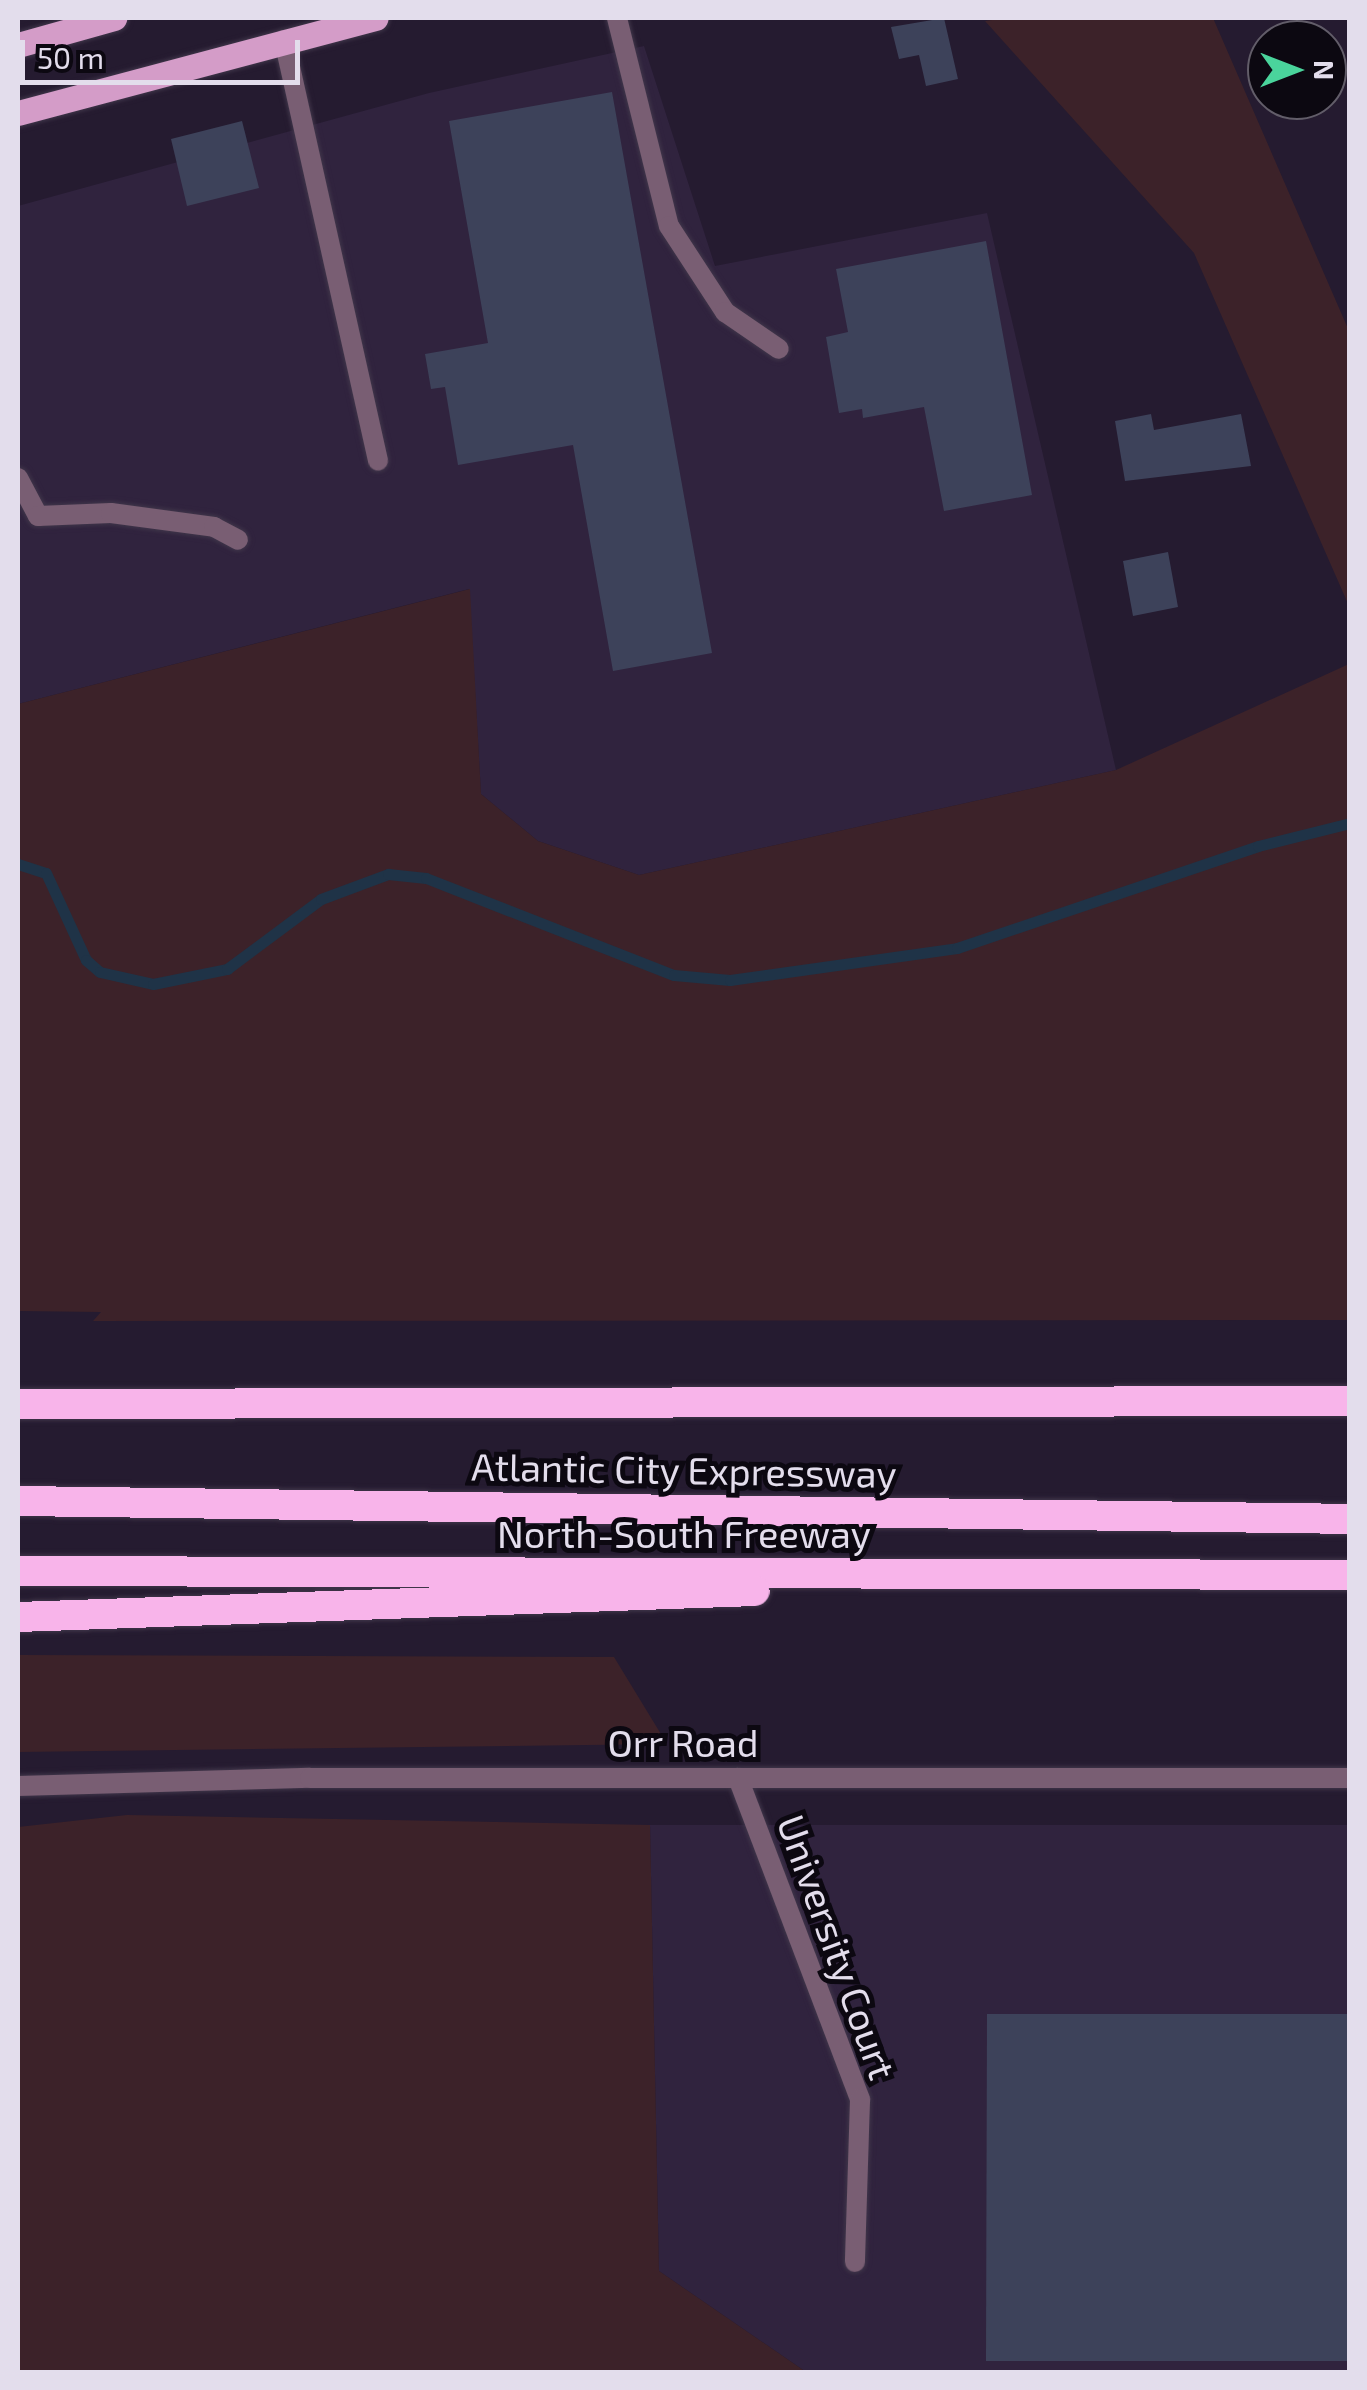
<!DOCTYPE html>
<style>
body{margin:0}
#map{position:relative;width:1367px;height:2390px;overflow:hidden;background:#251b30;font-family:"Exo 2",sans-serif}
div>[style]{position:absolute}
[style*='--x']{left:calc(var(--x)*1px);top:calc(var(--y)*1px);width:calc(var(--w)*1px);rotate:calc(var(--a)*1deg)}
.built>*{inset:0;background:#30233e}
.green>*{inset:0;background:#3c2229}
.stream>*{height:11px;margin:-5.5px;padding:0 5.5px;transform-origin:5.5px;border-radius:5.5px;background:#1f3347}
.building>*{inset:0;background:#3d425a}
.roads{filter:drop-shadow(0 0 2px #40364a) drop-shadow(0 0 2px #40364a)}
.service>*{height:20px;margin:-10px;padding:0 10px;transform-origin:10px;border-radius:10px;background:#795e73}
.tertiary>*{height:20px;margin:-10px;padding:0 10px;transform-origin:10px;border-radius:10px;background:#795e73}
.primary>*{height:25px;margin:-12.5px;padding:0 12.5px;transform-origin:12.5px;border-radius:12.5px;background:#d49cc8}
.motorway>*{height:30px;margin:-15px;padding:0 15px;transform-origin:15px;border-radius:15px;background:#f8b4ea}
span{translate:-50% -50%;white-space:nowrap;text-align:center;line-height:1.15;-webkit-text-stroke:10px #0c0811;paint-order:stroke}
.street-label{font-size:38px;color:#e3ddec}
.frame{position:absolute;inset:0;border:20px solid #e3ddec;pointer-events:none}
.north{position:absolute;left:1247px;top:20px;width:100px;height:100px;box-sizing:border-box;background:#0c0811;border:2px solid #625d69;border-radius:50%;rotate:90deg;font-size:28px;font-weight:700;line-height:40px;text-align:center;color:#e3ddec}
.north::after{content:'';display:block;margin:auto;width:35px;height:45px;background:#4ad49c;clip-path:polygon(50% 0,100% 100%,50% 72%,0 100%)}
.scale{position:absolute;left:20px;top:40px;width:280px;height:45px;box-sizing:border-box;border:5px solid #e3ddec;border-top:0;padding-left:12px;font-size:30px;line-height:35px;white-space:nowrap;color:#e3ddec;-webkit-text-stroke:8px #0c0811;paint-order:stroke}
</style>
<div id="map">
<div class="built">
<div style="clip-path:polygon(644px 46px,715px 266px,987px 213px,1116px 770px,639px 875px,538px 841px,481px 794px,469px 589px,18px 704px,18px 206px,429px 93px)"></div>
<div style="clip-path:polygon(650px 1825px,1349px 1825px,1349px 2372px,806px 2372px,659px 2271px)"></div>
</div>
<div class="green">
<div style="clip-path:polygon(1005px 18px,1213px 18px,1349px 331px,1349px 606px,1194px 253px,985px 21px)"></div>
<div style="clip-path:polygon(470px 589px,481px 794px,538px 841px,639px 875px,1116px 770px,1349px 664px,1349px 1320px,93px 1321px,101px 1312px,18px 1311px,18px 704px)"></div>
<div style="clip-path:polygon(18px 1655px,614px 1657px,667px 1744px,18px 1752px)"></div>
<div style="clip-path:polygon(127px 1815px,650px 1825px,659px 2271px,806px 2372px,18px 2372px,18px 1827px)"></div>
</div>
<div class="stream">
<div style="--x:18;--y:864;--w:29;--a:18"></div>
<div style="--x:46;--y:873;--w:96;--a:65.3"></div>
<div style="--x:86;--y:960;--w:18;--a:41"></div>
<div style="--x:100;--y:972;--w:54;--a:12.8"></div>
<div style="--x:153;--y:984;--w:76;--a:-11.5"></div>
<div style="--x:227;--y:969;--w:117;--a:-36.7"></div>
<div style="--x:321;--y:899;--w:72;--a:-20.5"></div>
<div style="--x:388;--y:874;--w:38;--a:6"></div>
<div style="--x:426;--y:878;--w:266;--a:21.4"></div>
<div style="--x:674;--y:975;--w:56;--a:5.1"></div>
<div style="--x:730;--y:980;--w:229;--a:-8"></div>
<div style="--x:957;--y:948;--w:318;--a:-18.7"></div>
<div style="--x:1258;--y:846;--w:95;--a:-14"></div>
</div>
<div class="building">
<div style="clip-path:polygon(944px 18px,958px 79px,926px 86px,919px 55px,899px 59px,891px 27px)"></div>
<div style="clip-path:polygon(612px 92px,712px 653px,613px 671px,573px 445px,458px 465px,445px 387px,431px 389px,425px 354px,488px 343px,449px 121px)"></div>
<div style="clip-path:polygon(242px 121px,259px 188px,187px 206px,171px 139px)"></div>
<div style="clip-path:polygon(986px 241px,1032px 495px,944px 511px,924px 407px,863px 418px,862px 409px,839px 413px,826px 337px,848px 332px,836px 269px)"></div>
<div style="clip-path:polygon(1151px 414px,1154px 430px,1241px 414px,1251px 466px,1125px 481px,1115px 421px)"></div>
<div style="clip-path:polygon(1168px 552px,1178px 607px,1133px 616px,1123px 561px)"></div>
<div style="clip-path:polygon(987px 2014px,1350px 2014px,1350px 2361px,986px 2361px)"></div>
</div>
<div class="roads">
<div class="service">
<div style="--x:617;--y:18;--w:214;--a:76"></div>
<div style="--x:669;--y:226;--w:103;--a:56.9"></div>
<div style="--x:725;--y:312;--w:65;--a:34.4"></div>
<div style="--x:284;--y:40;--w:431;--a:77.4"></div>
<div style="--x:18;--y:478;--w:43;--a:62.2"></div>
<div style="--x:38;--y:516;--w:73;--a:-2.4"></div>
<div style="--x:111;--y:513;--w:104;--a:7.7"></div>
<div style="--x:214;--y:527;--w:27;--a:28"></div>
<div style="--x:738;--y:1778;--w:344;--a:69.2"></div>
<div style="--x:860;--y:2100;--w:162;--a:91.8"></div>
</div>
<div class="tertiary">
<div style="--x:18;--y:1786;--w:292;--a:-1.6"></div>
<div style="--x:310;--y:1778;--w:1040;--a:0"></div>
</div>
<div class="primary">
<div style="--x:18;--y:45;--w:100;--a:-15.7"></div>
<div style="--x:18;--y:113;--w:370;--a:-14.9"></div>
</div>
<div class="motorway">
<div style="--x:18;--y:1404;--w:1332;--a:-0.13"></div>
<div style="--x:18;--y:1501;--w:1332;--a:0.77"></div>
<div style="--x:18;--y:1571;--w:1332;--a:0.17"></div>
<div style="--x:18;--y:1617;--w:737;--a:-2.02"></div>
</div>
</div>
<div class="street-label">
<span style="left:684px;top:1470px;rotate:1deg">Atlantic City Expressway</span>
<span style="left:684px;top:1534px">North-South Freeway</span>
<span style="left:683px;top:1743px">Orr Road</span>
<span style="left:837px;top:1947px;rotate:70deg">University Court</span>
</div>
<div class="frame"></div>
<div class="north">N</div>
<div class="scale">50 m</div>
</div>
